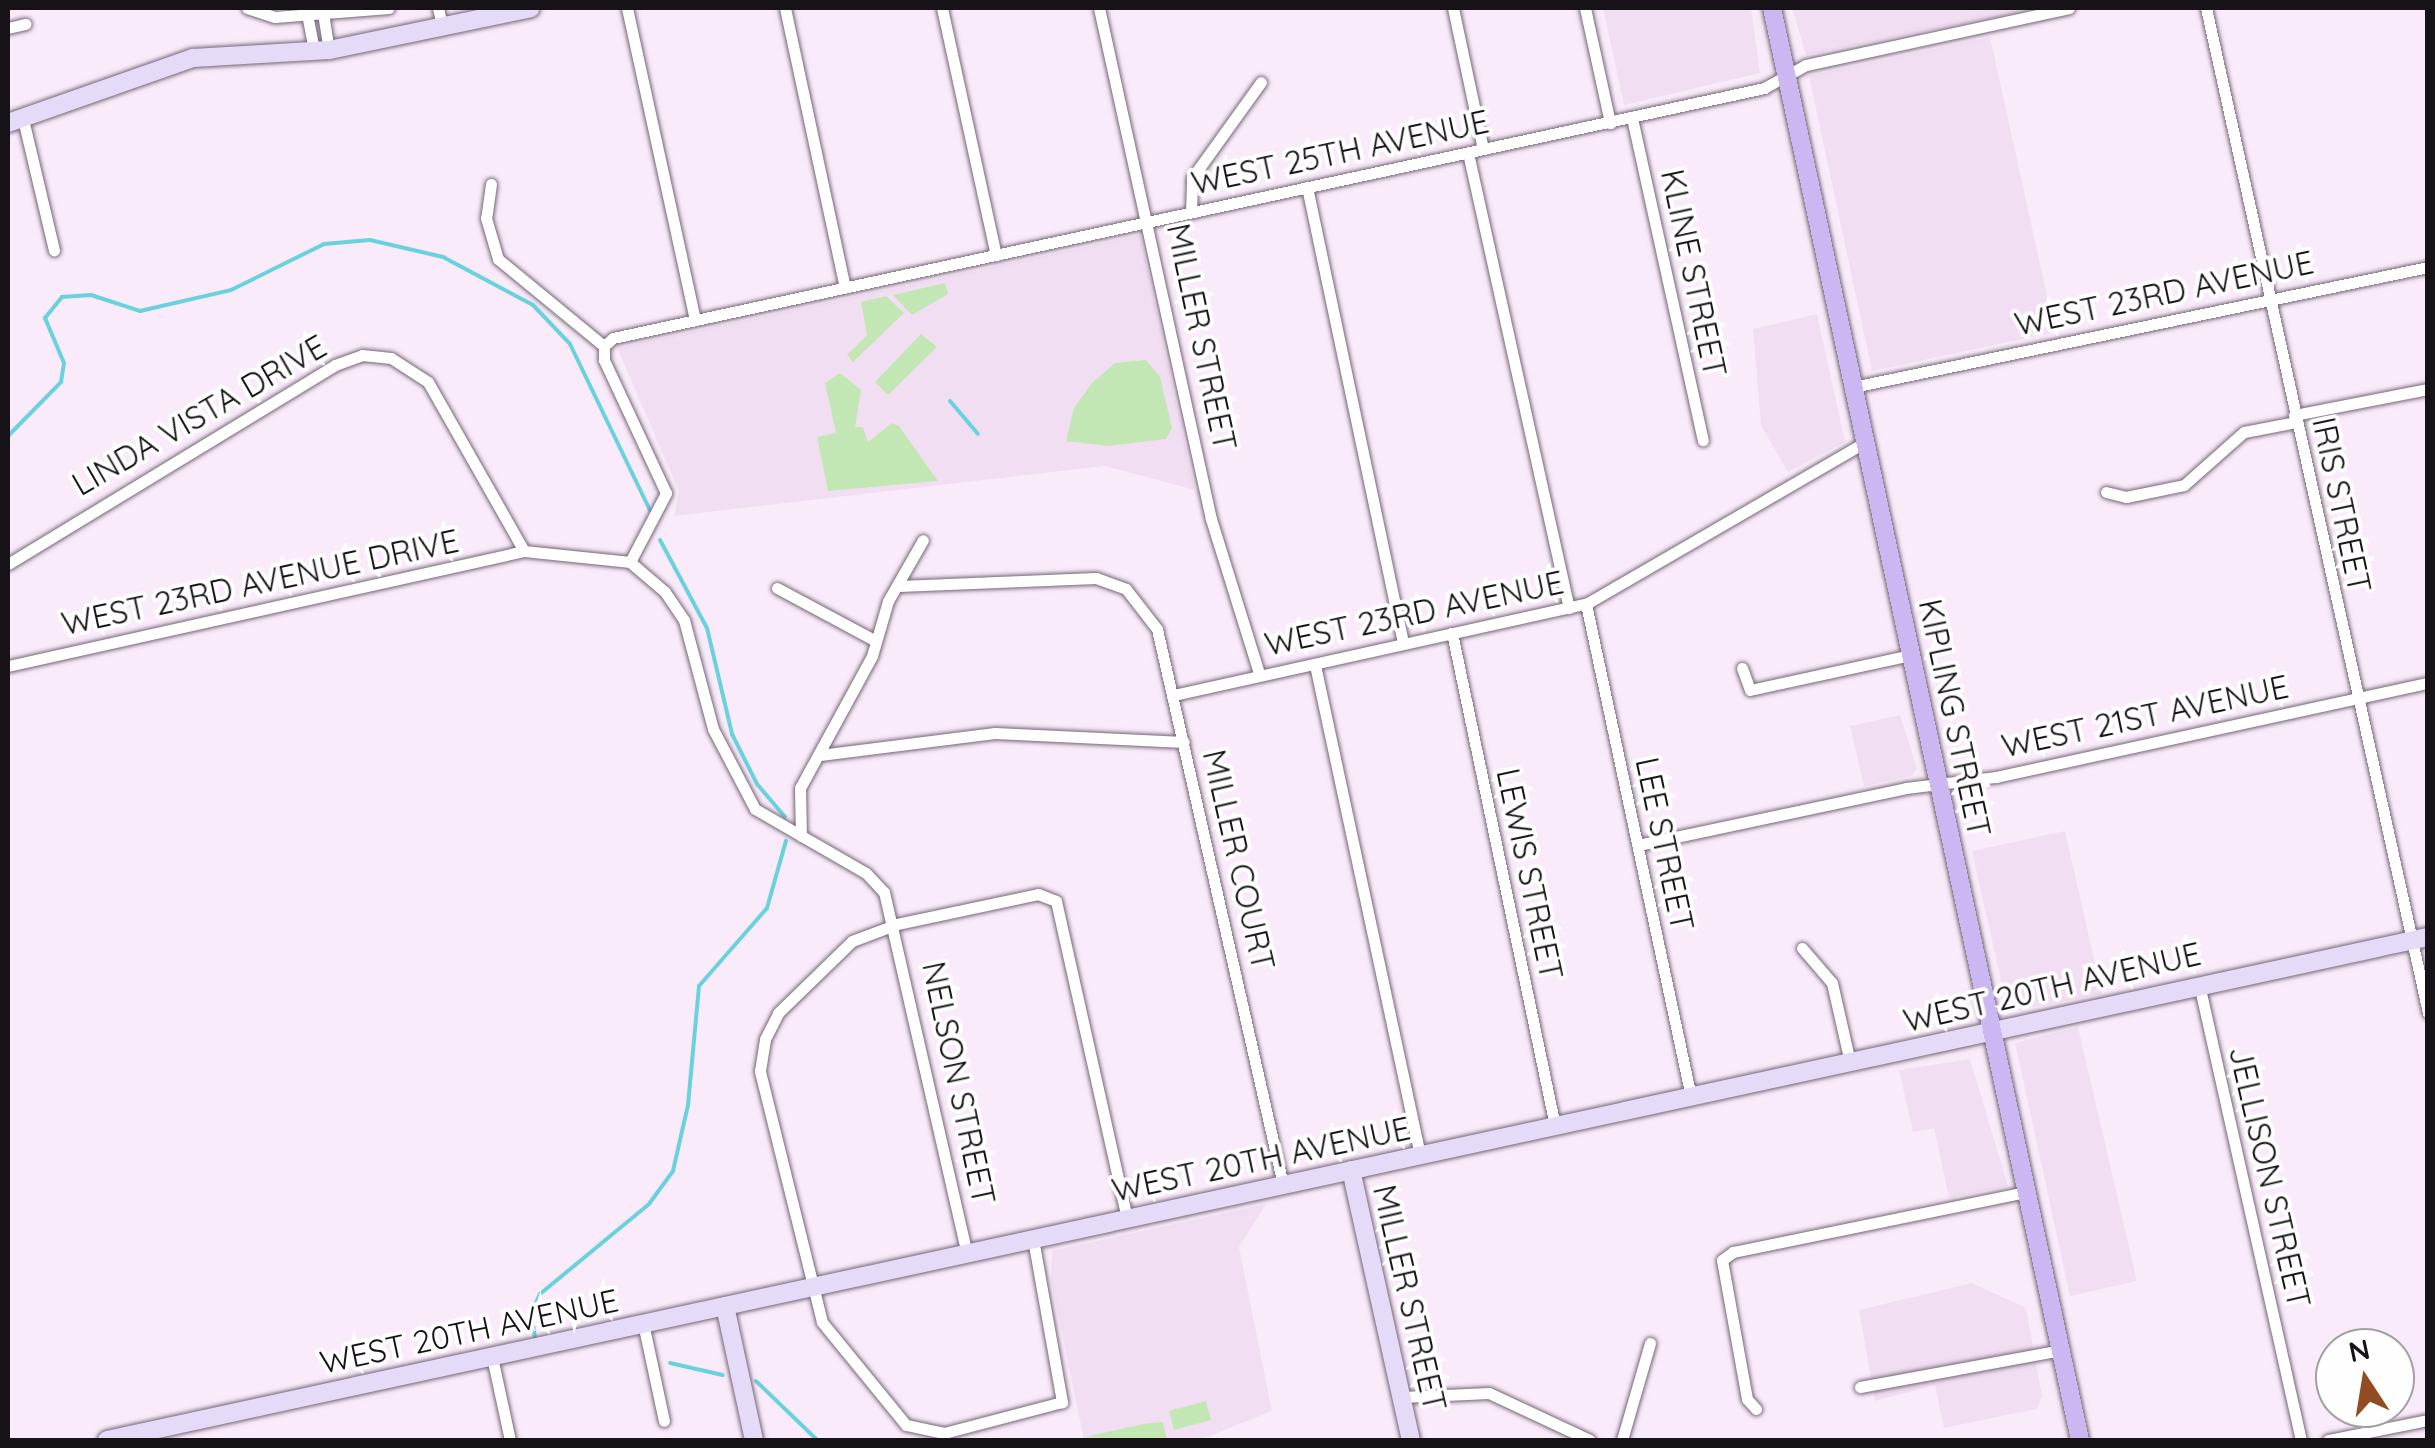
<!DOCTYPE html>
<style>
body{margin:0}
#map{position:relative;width:2435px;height:1448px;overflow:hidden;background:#faebfb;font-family:Quicksand,sans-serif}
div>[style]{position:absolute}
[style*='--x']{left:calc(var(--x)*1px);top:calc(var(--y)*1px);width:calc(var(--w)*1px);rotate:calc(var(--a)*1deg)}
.built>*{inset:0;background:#f2def3}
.green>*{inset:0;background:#c3e7b4}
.stream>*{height:4px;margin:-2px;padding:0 2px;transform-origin:2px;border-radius:2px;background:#6ad2dd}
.roads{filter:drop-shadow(0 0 2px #746775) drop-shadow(0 0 2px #746775)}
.street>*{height:11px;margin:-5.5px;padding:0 5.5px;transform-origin:5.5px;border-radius:5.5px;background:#fff}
.secondary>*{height:18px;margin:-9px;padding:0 9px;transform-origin:9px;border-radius:9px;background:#e5dbf8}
.primary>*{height:18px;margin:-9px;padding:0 9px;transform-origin:9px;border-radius:9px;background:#cbb7f2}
span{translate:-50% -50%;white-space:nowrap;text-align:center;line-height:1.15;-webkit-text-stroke:8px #fefefe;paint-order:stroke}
.street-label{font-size:32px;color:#161217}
.frame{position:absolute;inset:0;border:10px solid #161217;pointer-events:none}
.north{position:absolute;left:2315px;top:1328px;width:100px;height:100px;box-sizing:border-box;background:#fefefe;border:2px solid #a1a0a2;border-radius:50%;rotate:348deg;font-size:28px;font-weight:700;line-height:40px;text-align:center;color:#161217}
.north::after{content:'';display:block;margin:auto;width:35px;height:45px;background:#914c21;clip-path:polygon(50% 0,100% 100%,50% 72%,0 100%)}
</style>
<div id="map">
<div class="built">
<div style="clip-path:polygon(1603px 8px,1751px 8px,1760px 73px,1624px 105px)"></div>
<div style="clip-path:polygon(1792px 8px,2018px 8px,2019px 12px,1806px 55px)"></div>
<div style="clip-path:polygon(1990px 37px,2055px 332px,1872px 371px,1809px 76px)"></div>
<div style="clip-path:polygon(1140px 235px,1195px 490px,1105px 466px,674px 516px,679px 491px,617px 348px)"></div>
<div style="clip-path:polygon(1817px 314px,1845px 442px,1788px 472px,1761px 426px,1753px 329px)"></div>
<div style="clip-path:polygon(1900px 715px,1917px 768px,1912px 776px,1864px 786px,1850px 726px)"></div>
<div style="clip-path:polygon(2065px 831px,2102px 994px,2008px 1012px,1972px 851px)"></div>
<div style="clip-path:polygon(2078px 1027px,2137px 1281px,2070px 1296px,2015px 1043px)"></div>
<div style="clip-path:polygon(1970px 1059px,2008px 1186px,1949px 1198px,1934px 1128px,1913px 1132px,1899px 1070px)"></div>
<div style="clip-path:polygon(1266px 1204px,1239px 1247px,1272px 1411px,1200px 1440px,1084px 1440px,1051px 1280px,1052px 1251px)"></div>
<div style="clip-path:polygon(1972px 1283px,2026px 1308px,2042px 1396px,2037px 1409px,1944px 1428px,1935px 1385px,1875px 1401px,1859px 1310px)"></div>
</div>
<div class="green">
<div style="clip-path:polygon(945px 283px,948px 294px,912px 315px,893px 295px)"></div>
<div style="clip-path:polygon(886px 296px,904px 313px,853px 362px,847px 355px,867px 335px,861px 302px)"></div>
<div style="clip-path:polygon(921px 334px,937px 347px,888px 395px,875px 382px)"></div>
<div style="clip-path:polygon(1146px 360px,1160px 377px,1172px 428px,1166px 439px,1109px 446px,1066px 441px,1074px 408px,1092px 383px,1115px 363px)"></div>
<div style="clip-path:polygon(840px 373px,861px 390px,855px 427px,863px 427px,868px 442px,892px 423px,899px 426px,938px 481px,828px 491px,817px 437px,836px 433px,825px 383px)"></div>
<div style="clip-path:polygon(1206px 1401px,1211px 1420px,1174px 1430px,1169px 1411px)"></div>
<div style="clip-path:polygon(1163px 1422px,1167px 1440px,1085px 1437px,1143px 1424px)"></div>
</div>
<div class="stream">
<div style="--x:950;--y:401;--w:43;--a:49.7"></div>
<div style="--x:8;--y:436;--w:76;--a:-45.5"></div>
<div style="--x:61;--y:382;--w:19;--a:-81"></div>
<div style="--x:64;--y:363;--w:49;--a:-112.9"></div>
<div style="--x:45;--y:318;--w:27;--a:-51"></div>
<div style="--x:62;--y:297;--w:29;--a:-4"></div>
<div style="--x:91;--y:295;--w:52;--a:18.1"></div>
<div style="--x:140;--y:311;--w:93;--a:-13"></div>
<div style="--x:231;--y:290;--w:104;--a:-26.3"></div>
<div style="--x:324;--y:244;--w:46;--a:-5"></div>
<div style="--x:370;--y:240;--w:75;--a:13.1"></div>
<div style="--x:443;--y:257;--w:102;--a:28.1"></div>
<div style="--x:533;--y:305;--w:54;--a:46.5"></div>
<div style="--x:570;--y:344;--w:184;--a:64.3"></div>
<div style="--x:660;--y:540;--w:100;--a:61.9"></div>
<div style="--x:707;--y:628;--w:109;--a:76.7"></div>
<div style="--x:732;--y:734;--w:56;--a:63.4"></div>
<div style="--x:757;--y:784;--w:43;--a:49.7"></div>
<div style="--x:535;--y:1337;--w:23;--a:-100"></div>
<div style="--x:531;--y:1314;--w:22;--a:-66"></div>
<div style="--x:540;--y:1294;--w:141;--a:-39.5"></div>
<div style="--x:649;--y:1204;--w:41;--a:-54"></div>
<div style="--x:673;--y:1171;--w:68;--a:-77.2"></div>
<div style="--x:688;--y:1105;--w:120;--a:-84.7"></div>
<div style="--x:699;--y:986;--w:103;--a:-48.9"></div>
<div style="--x:767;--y:908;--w:70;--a:-74.2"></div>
<div style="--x:670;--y:1363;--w:54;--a:12.8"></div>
<div style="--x:756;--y:1381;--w:85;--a:44"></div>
</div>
<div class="roads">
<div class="street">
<div style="--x:247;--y:8;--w:29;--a:18"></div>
<div style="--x:275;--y:17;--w:114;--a:-4.5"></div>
<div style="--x:438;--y:8;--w:18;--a:77"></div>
<div style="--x:627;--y:8;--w:319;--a:77.7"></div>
<div style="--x:785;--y:8;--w:285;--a:77.9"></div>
<div style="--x:942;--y:8;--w:253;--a:77.7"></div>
<div style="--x:1099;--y:8;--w:523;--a:77.64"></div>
<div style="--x:1211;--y:519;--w:164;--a:72.7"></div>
<div style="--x:1453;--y:8;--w:144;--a:78"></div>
<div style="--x:1585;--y:8;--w:118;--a:77.7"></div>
<div style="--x:2206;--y:8;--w:1029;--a:77.54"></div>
<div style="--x:323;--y:13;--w:37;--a:81"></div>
<div style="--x:307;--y:14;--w:38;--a:79"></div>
<div style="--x:8;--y:28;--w:18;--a:-13"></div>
<div style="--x:1632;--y:118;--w:330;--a:77.6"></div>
<div style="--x:23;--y:119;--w:135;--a:76.7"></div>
<div style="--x:1468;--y:153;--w:466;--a:77.5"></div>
<div style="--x:491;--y:184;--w:34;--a:98"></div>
<div style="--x:486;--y:218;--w:43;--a:73.7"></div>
<div style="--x:498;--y:259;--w:137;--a:39.4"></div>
<div style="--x:1307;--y:187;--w:467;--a:78.1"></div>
<div style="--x:1191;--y:212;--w:34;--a:-88"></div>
<div style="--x:1192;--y:178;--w:118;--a:-54.3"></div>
<div style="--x:1853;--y:387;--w:587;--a:-11.79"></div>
<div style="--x:2294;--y:415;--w:136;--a:-11"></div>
<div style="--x:2106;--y:492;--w:21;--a:14"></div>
<div style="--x:2126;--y:497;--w:59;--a:-11.7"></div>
<div style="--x:2184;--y:485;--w:80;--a:-41.5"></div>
<div style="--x:2244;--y:432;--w:53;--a:-10.9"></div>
<div style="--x:630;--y:562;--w:78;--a:-62.4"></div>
<div style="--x:666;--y:493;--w:147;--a:-115"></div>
<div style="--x:604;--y:360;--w:14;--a:-90"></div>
<div style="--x:604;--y:346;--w:12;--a:-42"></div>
<div style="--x:613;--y:338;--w:1178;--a:-12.25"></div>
<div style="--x:1764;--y:88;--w:48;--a:-28.7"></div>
<div style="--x:1806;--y:65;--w:269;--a:-12.2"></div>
<div style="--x:8;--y:564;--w:383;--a:-31.3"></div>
<div style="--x:335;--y:365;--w:29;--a:-20"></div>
<div style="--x:362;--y:355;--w:29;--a:6"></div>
<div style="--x:391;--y:358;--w:44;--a:33"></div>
<div style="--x:428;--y:382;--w:194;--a:60.4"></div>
<div style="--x:899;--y:586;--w:197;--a:-2.3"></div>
<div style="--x:1096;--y:578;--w:32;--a:20"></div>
<div style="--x:1126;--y:589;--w:51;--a:52.2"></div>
<div style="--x:1157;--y:629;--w:570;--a:77.23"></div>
<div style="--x:777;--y:588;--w:112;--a:28.2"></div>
<div style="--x:1586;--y:604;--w:504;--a:77.98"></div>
<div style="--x:1452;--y:633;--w:504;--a:78.2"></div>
<div style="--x:1315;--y:665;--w:501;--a:77.91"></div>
<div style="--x:8;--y:666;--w:529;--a:-12.56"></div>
<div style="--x:524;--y:551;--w:107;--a:5.9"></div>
<div style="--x:630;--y:562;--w:46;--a:40.6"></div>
<div style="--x:665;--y:592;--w:34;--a:56"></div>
<div style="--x:684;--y:620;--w:113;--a:75.1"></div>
<div style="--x:713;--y:729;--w:90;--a:62.3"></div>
<div style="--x:755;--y:809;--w:128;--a:30"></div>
<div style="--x:866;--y:873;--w:26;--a:47"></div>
<div style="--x:884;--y:892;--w:370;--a:77.1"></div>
<div style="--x:1742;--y:668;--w:23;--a:70"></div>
<div style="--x:1750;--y:690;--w:165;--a:-12.3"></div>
<div style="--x:1174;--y:695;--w:422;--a:-12.5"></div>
<div style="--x:1586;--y:604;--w:323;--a:-30.1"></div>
<div style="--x:820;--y:755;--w:176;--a:-7.2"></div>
<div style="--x:995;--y:733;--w:189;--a:2.7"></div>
<div style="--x:801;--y:836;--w:48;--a:-91.2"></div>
<div style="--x:800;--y:788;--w:150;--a:-61.4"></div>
<div style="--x:872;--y:656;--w:57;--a:-73.8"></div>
<div style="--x:888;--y:601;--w:70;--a:-60.2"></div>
<div style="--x:1638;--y:845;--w:274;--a:-12"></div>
<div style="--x:1906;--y:788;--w:91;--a:-7"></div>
<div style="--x:1996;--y:777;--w:442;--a:-12.3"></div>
<div style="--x:1802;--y:948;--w:46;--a:49.4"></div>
<div style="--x:1832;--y:983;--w:81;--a:77.2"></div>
<div style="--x:2199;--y:984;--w:467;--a:77.4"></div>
<div style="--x:1033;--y:1239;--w:166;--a:79.9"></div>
<div style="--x:1062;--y:1402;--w:122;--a:165.3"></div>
<div style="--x:944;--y:1433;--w:39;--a:-168"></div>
<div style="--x:906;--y:1425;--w:133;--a:-129.2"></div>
<div style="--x:822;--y:1322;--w:259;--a:-103.9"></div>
<div style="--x:760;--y:1071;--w:32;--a:-81"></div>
<div style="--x:765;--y:1039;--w:29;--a:-63"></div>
<div style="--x:778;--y:1013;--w:103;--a:-44.2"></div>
<div style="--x:852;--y:941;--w:48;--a:-20.7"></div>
<div style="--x:897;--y:924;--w:144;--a:-12"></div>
<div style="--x:1038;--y:894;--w:19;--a:21"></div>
<div style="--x:1056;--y:901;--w:326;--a:77.4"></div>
<div style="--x:643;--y:1323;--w:100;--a:77.9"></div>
<div style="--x:492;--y:1357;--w:85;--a:77.8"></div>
<div style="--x:1860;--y:1387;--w:204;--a:-10.4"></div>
<div style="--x:1402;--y:1397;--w:87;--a:-2.6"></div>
<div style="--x:1489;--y:1393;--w:111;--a:25"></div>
<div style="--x:1756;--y:1409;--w:13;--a:-132"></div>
<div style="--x:1747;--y:1399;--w:141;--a:-100.2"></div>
<div style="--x:1722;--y:1260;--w:14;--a:-36"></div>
<div style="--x:1733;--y:1252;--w:299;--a:-11.6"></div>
<div style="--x:1622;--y:1440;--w:101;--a:-73.9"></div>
<div style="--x:2328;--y:1440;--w:102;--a:-11.3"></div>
</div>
<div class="secondary">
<div style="--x:8;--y:123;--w:196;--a:-19.4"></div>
<div style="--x:193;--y:58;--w:136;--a:-3.4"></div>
<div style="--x:329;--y:50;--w:206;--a:-11.7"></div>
<div style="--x:1351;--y:1170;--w:277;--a:77.5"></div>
<div style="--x:725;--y:1306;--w:137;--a:77.8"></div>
<div style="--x:107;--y:1440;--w:2375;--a:-12.23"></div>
</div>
<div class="primary">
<div style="--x:1772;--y:8;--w:1465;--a:77.86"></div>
</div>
</div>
<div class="street-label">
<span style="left:1340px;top:152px;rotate:-12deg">WEST 25TH AVENUE</span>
<span style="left:1694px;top:273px;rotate:78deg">KLINE STREET</span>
<span style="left:2164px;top:293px;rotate:-12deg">WEST 23RD AVENUE</span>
<span style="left:1202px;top:337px;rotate:78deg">MILLER STREET</span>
<span style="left:199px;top:415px;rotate:-30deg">LINDA VISTA DRIVE</span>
<span style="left:2342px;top:505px;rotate:78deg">IRIS STREET</span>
<span style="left:260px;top:582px;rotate:-12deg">WEST 23RD AVENUE DRIVE</span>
<span style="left:1414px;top:613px;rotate:-12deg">WEST 23RD AVENUE</span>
<span style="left:2145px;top:716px;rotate:-12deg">WEST 21ST AVENUE</span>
<span style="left:1955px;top:718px;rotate:78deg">KIPLING STREET</span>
<span style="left:1665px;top:844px;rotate:78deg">LEE STREET</span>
<span style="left:1239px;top:860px;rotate:77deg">MILLER COURT</span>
<span style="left:1530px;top:874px;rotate:78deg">LEWIS STREET</span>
<span style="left:2052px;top:987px;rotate:-13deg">WEST 20TH AVENUE</span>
<span style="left:959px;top:1083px;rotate:78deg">NELSON STREET</span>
<span style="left:1261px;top:1159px;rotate:-12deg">WEST 20TH AVENUE</span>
<span style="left:2270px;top:1177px;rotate:77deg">JELLISON STREET</span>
<span style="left:1410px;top:1298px;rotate:77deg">MILLER STREET</span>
<span style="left:469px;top:1331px;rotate:-12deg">WEST 20TH AVENUE</span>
</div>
<div class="frame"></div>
<div class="north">N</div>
</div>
